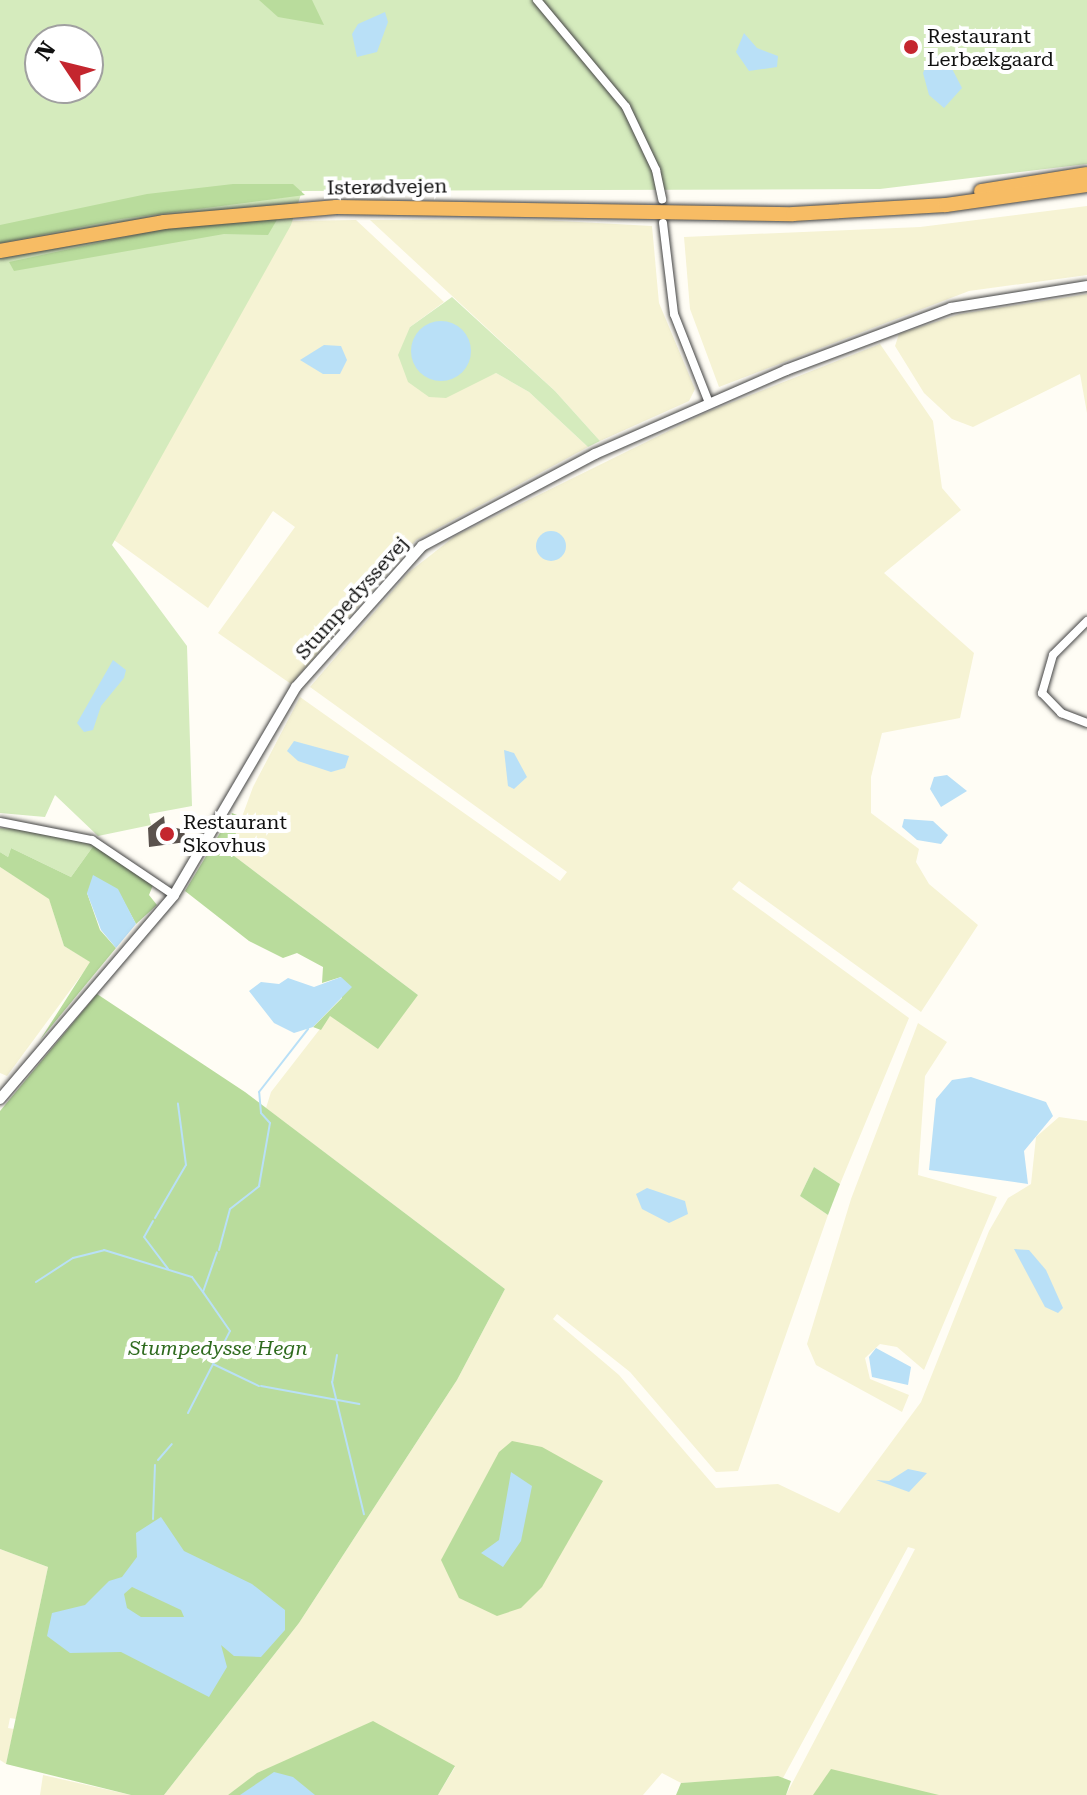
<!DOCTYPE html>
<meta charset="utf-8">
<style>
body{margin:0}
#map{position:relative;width:1087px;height:1795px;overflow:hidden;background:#fffdf5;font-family:"Roboto Serif",serif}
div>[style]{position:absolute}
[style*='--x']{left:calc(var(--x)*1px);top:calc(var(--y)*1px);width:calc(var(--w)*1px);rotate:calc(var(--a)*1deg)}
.farmland>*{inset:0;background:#f6f3d4}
.green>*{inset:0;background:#d5ebbd}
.forest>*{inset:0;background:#b9dc9c}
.water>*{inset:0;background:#b9e0f7}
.round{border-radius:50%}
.stream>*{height:2px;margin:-1px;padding:0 1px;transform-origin:1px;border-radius:1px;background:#b9e0f7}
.building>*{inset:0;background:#5a524d}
.roads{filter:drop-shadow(0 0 2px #444) drop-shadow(0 0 2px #444)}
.minor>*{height:8px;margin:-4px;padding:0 4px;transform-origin:4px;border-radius:4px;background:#fff}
.tertiary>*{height:10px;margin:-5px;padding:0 5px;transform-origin:5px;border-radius:5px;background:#fff}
.trunk>*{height:14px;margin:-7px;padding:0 7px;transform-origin:7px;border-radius:7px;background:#f7bc64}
.dots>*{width:22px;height:22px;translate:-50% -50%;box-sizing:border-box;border:4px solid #fff;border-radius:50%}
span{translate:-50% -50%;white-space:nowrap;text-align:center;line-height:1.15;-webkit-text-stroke:8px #fff;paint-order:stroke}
.poi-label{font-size:20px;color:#111}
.left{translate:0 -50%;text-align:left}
.street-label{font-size:20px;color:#111}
.park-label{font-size:20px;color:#2f6b1f;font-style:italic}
.north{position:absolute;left:24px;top:24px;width:80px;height:80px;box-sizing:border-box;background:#fff;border:2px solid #a0a0a0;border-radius:50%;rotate:305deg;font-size:22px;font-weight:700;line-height:32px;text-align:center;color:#111}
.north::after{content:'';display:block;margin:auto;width:28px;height:36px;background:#c4262e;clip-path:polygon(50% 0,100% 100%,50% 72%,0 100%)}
</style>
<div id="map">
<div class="farmland">
<div style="clip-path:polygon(1087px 206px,1087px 275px,969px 291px,719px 387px,690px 309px,684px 237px,920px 227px)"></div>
<div style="clip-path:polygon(524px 219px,652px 226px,659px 303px,695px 389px,689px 401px,600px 441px,555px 391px,370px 220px)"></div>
<div style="clip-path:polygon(356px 220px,444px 302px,410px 327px,475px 381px,496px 373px,529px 392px,588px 447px,416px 540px,291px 684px,218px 633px,295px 527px,273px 511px,208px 608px,114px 540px,292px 221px)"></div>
<div style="clip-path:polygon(1087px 294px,1087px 413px,1080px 374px,973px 427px,952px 419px,924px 393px,895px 346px,899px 334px,960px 314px)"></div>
<div style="clip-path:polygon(880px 344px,933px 421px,942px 488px,961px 510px,884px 573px,974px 653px,960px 718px,882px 733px,871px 777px,871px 813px,919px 849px,916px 862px,929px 884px,978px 925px,921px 1012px,739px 881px,732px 889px,909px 1018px,840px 1184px,814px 1167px,800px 1196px,828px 1215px,738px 1471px,716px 1472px,630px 1372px,557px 1314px,553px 1319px,619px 1375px,716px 1488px,778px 1484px,839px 1513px,921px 1402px,989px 1231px,1008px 1198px,1031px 1184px,1036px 1137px,1059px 1117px,1087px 1121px,1087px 1795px,786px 1795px,915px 1549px,908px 1547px,783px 1778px,681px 1783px,662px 1773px,643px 1795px,438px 1795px,455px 1767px,291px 1759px,228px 1795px,164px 1795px,299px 1623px,457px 1380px,505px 1289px,266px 1108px,271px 1092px,330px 1016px,418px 995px,229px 852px,253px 787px,300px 697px,560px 881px,567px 872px,310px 687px,408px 573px,455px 536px,705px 413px)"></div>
<div style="clip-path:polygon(0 867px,49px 898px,64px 946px,91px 962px,7px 1076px,0 1073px)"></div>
<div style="clip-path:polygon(918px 1023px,947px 1042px,925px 1076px,918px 1175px,997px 1197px,924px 1370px,897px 1347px,880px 1344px,865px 1358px,870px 1379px,909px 1395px,902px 1412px,816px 1365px,807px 1344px,851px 1199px)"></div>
<div style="clip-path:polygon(0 1549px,48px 1567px,16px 1719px,10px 1718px,8px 1728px,14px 1729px,6px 1764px,0 1760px)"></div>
<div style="clip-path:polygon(43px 1775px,131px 1795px,40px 1795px)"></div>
</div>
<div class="green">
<div style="clip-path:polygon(evenodd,0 0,1087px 0,1087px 164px,880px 189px,302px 191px,291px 225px,112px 545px,187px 646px,192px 806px,149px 814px,151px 825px,98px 836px,55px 795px,45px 817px,0 813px,0 0,40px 40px,88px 40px,88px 88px,40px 88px,40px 40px)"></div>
<div style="clip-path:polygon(452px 297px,555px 391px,600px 441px,588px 447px,529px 392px,496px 373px,446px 398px,429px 397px,408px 382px,398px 355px,410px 327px)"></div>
<div style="clip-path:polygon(0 828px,28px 830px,94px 845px,71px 877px,11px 848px,8px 857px,0 852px)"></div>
</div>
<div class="forest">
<div style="clip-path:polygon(259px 0,312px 0,324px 25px,278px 17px)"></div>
<div style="clip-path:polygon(233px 184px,293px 184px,305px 195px,121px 219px,0 243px,0 225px,147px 194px)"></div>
<div style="clip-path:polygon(278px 218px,268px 235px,224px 234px,14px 271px,9px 262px,163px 229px)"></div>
<div style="clip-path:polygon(232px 813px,242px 817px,229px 852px,418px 995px,378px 1049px,330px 1016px,321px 1030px,313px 1027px,342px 998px,341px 977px,322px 983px,323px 967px,297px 953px,283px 958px,249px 941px,185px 891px)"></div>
<div style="clip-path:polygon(94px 845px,153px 885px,149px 895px,157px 905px,136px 924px,117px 889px,87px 893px,100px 930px,116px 948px,40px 1040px,90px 962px,64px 946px,49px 899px,0 867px,0 852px,8px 857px,11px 848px,71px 877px)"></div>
<div style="clip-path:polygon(97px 994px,245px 1092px,505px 1289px,457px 1380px,299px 1623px,164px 1795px,131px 1795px,6px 1764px,48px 1567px,0 1549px,0 1111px)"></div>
<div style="clip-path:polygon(814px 1167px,840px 1184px,828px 1215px,800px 1196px)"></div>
<div style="clip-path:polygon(512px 1441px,542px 1447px,603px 1481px,542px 1587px,521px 1608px,497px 1616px,459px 1598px,441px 1560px,499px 1452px)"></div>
<div style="clip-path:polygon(373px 1721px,455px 1766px,438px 1795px,228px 1795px,257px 1773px)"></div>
<div style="clip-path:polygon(831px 1769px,939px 1795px,813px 1795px)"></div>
<div style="clip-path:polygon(778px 1776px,791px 1781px,786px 1795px,676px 1795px,681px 1783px)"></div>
</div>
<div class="water">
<div style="clip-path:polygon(385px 12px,388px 22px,377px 52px,357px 57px,352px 34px,358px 24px)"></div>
<div style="clip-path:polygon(744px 33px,757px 48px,778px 56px,777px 67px,749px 71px,736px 52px)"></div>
<div style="clip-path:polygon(945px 55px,962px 88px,944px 108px,929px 95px,923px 73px,930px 57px)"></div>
<div class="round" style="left:411px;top:321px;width:60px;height:60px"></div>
<div style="clip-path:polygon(324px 345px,341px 346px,347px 360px,340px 374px,323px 374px,300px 360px)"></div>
<div class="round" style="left:536px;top:531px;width:30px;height:30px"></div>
<div style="clip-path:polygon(113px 660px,126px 670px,124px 678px,101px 706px,93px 730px,84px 732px,77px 723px)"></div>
<div style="clip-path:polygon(294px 741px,349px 756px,345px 768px,331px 772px,298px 761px,287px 751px)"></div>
<div style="clip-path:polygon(504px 750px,514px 753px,527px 777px,514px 789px,508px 786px)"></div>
<div style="clip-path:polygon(947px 775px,967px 791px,941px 807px,930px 789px,934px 777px)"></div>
<div style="clip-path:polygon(904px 819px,933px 821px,948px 835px,941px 844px,917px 840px,902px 827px)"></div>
<div style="clip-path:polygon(93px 875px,118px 889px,136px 924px,116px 948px,101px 930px,87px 893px)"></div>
<div style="clip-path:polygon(341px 977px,352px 987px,313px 1027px,294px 1033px,274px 1023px,249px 991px,261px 982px,279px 984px,288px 978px,314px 987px)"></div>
<div style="clip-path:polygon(971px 1077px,1046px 1102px,1053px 1116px,1024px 1151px,1028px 1184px,929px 1170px,936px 1099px,952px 1080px)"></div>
<div style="clip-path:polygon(647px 1188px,685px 1201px,688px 1214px,669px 1223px,642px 1209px,636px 1194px)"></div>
<div style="clip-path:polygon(1014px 1249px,1029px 1250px,1046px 1270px,1063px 1308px,1058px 1313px,1045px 1307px)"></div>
<div style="clip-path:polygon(876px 1348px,911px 1367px,908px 1385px,872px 1377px,869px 1357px)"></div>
<div style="clip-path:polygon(908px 1469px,927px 1473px,909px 1492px,876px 1480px,889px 1481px)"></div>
<div style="clip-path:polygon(511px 1472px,532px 1486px,521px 1541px,503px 1567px,481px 1553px,499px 1540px)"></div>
<div style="clip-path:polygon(evenodd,161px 1517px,184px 1551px,252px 1584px,285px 1610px,285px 1630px,261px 1657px,234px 1656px,221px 1645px,227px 1667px,209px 1697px,121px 1652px,70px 1653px,47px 1636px,52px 1613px,85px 1605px,109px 1581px,122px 1577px,137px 1557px,136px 1533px,161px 1517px,132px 1587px,181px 1610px,184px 1617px,141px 1617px,127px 1608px,124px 1594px,132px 1587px)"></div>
<div style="clip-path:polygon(274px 1772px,293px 1777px,315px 1795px,240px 1795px)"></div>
</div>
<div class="stream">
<div style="--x:155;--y:1218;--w:61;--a:-59.7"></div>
<div style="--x:186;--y:1165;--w:62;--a:-97.5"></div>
<div style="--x:153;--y:1221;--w:18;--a:119"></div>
<div style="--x:144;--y:1237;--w:40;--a:53"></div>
<div style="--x:219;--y:1250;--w:42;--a:-75"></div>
<div style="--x:230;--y:1209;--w:37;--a:-38"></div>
<div style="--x:259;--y:1186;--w:64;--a:-80.1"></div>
<div style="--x:270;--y:1123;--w:13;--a:-132"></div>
<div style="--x:261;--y:1113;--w:21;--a:-95"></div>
<div style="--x:259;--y:1092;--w:80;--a:-52.1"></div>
<div style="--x:36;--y:1282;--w:44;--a:-33"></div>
<div style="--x:73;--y:1258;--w:32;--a:-14"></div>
<div style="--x:104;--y:1250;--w:92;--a:17.1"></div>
<div style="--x:192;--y:1277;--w:19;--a:54"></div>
<div style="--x:337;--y:1355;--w:27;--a:100"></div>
<div style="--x:332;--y:1382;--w:136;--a:76.4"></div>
<div style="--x:213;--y:1364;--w:51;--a:25.6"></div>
<div style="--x:261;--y:1386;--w:100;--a:10.4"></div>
<div style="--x:188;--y:1413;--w:92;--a:-62.9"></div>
<div style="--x:230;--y:1331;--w:47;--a:-124.7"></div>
<div style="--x:203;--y:1292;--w:42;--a:-70.7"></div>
<div style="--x:158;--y:1460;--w:21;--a:-49"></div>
<div style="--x:153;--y:1519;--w:54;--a:-87.9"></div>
</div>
<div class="building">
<div style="clip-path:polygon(164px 816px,165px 825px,184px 830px,186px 842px,149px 847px,148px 828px)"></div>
</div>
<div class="roads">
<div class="minor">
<div style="--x:537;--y:0;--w:139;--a:50.2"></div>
<div style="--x:626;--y:107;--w:70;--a:64.5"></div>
<div style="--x:656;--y:170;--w:30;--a:78"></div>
<div style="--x:663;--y:223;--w:92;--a:83.1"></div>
<div style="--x:674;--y:314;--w:96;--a:68.5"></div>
<div style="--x:1087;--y:621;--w:48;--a:135"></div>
<div style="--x:1053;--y:655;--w:40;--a:106"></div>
<div style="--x:1042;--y:693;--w:28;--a:46"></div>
<div style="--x:1061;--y:713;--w:28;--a:21"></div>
<div style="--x:0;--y:822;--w:94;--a:11.1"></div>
<div style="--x:92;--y:840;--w:99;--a:33.9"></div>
</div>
<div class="tertiary">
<div style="--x:0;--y:1099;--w:268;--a:-49.5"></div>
<div style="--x:174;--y:895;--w:241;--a:-59.6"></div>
<div style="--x:296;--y:687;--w:189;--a:-48.2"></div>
<div style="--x:422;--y:546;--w:196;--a:-28"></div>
<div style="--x:595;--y:454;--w:209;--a:-23.7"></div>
<div style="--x:786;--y:370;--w:176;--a:-20.6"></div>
<div style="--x:951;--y:308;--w:138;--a:-9.2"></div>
</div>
<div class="trunk">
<div style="--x:981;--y:191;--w:107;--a:-9.1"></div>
<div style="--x:0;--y:251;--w:167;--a:-10"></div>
<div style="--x:164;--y:222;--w:173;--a:-5"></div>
<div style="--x:336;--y:207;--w:457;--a:0.9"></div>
<div style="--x:793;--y:214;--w:153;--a:-3.4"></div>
<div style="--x:946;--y:205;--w:142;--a:-8.1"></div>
</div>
</div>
<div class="dots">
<div style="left:911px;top:47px;background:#c4262e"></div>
<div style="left:167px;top:834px;background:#c4262e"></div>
</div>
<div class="poi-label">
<span class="left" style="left:927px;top:48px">Restaurant<br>Lerbækgaard</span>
<span class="left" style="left:183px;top:834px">Restaurant<br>Skovhus</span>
</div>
<div class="street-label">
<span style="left:387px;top:187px;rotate:-1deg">Isterødvejen</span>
<span style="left:352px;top:598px;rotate:-48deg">Stumpedyssevej</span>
</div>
<div class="park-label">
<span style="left:218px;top:1348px">Stumpedysse Hegn</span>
</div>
<div class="north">N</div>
</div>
